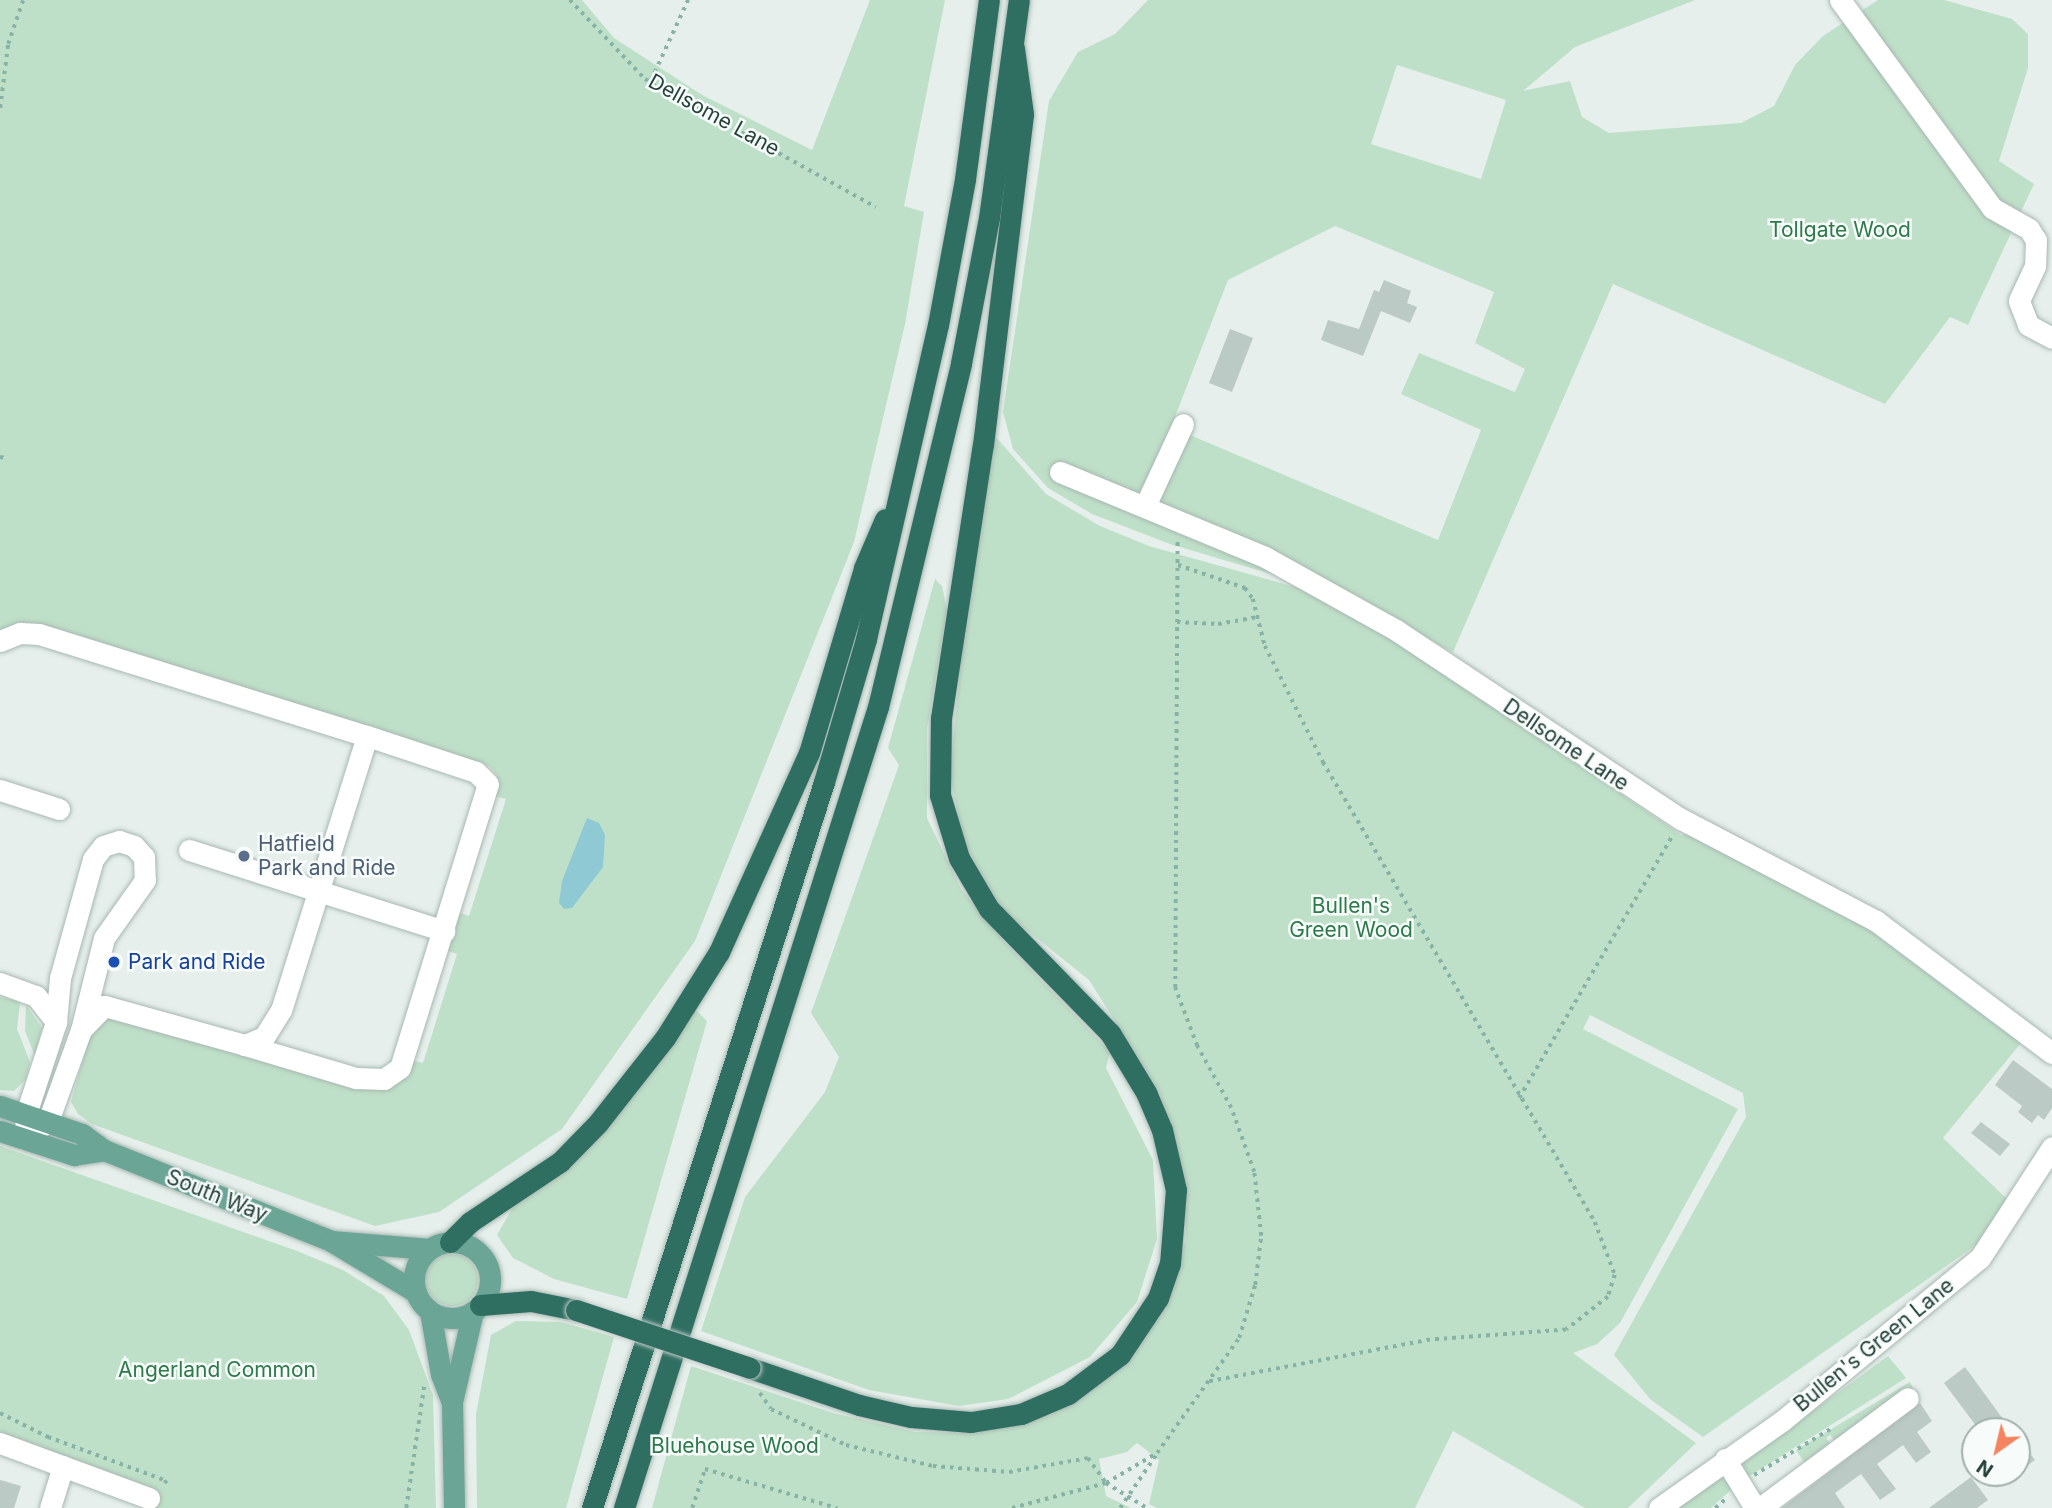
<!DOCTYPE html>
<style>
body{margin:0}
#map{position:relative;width:2052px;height:1508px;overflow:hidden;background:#e6efeb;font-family:Inter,sans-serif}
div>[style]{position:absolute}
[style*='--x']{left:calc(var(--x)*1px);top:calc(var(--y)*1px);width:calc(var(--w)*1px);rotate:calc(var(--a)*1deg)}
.green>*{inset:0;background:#bfe0c8}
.round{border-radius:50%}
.water>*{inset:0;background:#8ec9d4}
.building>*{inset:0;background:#bbcac4}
.path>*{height:3.5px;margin-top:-1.75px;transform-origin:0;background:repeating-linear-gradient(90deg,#86b3a5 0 3.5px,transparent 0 8.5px)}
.roads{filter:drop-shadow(0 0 2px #a8b8b2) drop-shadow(0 0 2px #a8b8b2)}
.minor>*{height:21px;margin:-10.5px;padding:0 10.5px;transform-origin:10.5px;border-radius:10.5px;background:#fff}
.major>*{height:21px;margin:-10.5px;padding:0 10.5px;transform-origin:10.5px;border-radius:10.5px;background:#6aa596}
.major>.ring{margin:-10.5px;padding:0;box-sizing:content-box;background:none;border:21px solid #6aa596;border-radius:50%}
.highway>*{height:21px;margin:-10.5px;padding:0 10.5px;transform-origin:10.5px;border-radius:10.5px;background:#2f6f62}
.bridges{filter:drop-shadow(0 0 2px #c2cac8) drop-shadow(0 0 2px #c2cac8)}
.highway-bridge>*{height:21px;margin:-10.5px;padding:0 10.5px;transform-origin:10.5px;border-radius:10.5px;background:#2f6f62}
.dots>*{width:19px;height:19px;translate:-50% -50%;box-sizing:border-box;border:4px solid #f7fbf9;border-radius:50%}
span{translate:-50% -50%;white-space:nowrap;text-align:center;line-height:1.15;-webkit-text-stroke:5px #f7fbf9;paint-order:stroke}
.street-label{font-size:21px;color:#24423a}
.park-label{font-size:21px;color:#2d7a4b}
.service-label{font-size:21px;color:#4e5e75}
.left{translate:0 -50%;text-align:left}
.transit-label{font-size:21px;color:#164399}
.north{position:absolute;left:1961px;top:1417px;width:70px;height:70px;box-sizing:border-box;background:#f7fbf9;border:2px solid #a3b1ad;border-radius:50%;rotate:214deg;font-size:19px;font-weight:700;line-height:28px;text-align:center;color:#24423a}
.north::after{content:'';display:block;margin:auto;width:24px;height:32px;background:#f4845f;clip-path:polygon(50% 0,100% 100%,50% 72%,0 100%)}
</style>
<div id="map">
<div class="green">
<div style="clip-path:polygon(0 0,582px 0,614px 38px,702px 95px,812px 150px,870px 0,945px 0,904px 206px,924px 212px,905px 324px,854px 542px,695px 941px,562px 1129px,439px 1212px,375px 1226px,92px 1124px,78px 1114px,71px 1102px,91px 1032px,111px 1017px,393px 1085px,401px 1081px,411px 1060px,423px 1063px,457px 954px,446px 950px,457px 912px,469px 916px,506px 799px,494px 796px,497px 775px,489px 766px,36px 623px,0 631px)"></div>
<div style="clip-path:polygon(evenodd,1148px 0,1695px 0,1575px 47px,1523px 91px,1570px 81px,1582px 117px,1609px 133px,1741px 123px,1774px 106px,1795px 65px,1823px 36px,1878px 0,1944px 0,2012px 19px,2028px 34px,2028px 68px,1999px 161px,2034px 184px,1968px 325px,1950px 317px,1885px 404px,1613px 284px,1453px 652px,1338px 594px,1170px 544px,1092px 514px,1048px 488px,1013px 449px,1003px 412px,1049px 101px,1078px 52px,1115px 34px,1148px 0,1397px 65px,1506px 100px,1481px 179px,1371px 144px,1397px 65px,1148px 0,1335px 226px,1494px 292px,1475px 343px,1525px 369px,1515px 392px,1419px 353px,1401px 394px,1481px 430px,1438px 540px,1171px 427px,1228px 280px,1335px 226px)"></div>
<div style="clip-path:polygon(994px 435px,1046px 494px,1100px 526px,1149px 546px,1302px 589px,1394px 639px,1681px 835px,1690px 833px,1890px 937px,2026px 1037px,1943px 1138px,2007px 1199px,1976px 1245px,1703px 1437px,1651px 1400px,1614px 1355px,1746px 1117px,1743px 1093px,1590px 1015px,1583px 1029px,1738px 1109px,1620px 1323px,1597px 1344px,1573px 1353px,1696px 1443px,1628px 1508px,1585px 1508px,1453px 1431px,1415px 1508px,1157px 1508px,1149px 1504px,1159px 1460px,1137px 1443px,1127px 1452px,1099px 1459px,1106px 1496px,1131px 1508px,652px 1508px,691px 1366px,833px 1413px,915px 1432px,972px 1433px,1051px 1415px,1115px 1372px,1162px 1311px,1186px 1240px,1183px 1170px,1159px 1091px,1089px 980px,1003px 911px,964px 843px,950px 775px,965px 621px)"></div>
<div style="clip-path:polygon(935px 579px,942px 586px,947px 610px,927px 729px,927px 818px,961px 889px,1005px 943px,1110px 1052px,1106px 1068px,1153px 1160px,1157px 1239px,1137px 1302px,1090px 1357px,1008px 1399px,959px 1406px,869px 1390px,701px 1331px,745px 1197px,825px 1092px,839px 1057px,811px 1013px,899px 765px,888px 748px)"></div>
<div style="clip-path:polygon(0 997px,20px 1002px,17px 1029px,30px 1062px,26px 1079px,14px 1091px,0 1090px)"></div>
<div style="clip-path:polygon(26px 1005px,42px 1028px,35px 1056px,25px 1031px)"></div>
<div style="clip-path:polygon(694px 1008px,707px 1021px,627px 1299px,554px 1279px,513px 1258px,497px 1235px,513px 1207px,559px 1175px,603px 1129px)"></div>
<div style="clip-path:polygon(0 1146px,297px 1251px,343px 1270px,384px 1296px,409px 1330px,433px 1395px,436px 1508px,153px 1508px,159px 1496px,0 1434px)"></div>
<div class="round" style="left:426px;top:1254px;width:52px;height:52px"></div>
<div style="clip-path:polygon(516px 1321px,561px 1322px,614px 1337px,566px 1508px,477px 1508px,476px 1414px,491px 1335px)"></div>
<div style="clip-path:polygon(1888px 1356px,1906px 1378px,1746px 1478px,1743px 1462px)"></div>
<div style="clip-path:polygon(1910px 1382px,1916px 1395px,1836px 1442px,1830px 1435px,1826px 1438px,1831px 1445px,1806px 1465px,1796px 1450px)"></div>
<div style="clip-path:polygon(1719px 1476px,1734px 1487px,1711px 1508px,1674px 1508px)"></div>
</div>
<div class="water">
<div style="clip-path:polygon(587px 818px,599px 823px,605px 835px,603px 867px,572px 908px,564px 909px,559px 903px,562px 881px)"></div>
</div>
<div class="building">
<div style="clip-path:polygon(1384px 280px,1411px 291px,1407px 303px,1417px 307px,1410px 323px,1381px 311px,1363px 356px,1321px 340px,1328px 320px,1359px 329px,1374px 290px,1379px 292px)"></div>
<div style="clip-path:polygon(1230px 329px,1253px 338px,1232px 392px,1209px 383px)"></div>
<div style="clip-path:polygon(2013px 1060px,2052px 1089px,2052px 1108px,2044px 1120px,2038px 1115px,2032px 1123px,2018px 1112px,2022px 1106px,1995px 1085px)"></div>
<div style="clip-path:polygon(1981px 1122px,2010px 1144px,2000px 1156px,1971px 1133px)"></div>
<div style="clip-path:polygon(1965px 1367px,2000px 1415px,2013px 1431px,1980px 1431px,1944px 1383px)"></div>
<div style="clip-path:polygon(1920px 1403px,1932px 1421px,1917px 1432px,1931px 1452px,1916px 1463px,1903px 1445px,1877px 1464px,1896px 1489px,1880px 1500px,1861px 1474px,1835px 1493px,1845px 1508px,1782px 1508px)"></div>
<div style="clip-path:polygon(2017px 1436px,2035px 1460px,2017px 1473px)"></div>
<div style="clip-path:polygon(1971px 1477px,1988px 1500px,1977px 1508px,1929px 1508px)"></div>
<div style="clip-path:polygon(0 1480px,21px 1486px,14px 1508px,0 1508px)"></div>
</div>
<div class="path">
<div style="--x:570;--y:0;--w:109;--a:46.5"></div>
<div style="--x:645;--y:79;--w:264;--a:29"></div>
<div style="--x:651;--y:80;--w:88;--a:-65.2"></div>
<div style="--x:0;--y:108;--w:64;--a:-82.9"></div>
<div style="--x:8;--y:44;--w:46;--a:-71.2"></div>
<div style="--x:0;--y:457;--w:6;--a:9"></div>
<div style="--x:1178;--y:565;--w:71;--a:18.9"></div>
<div style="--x:1245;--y:588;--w:14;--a:54"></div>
<div style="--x:1253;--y:599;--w:49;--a:75.7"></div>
<div style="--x:1265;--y:646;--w:130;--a:63.4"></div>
<div style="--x:1323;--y:762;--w:534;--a:59.4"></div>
<div style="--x:1595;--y:1222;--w:57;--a:69.3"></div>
<div style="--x:1615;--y:1275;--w:23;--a:108"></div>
<div style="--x:1608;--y:1297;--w:53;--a:141.8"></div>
<div style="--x:1566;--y:1330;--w:136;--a:175.8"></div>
<div style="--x:1430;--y:1340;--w:227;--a:169.3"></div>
<div style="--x:1177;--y:622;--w:41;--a:2.8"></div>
<div style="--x:1218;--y:624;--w:40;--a:-10"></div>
<div style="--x:1519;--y:1098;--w:306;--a:-59.7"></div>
<div style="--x:760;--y:1393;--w:19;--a:55"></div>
<div style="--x:771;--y:1409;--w:83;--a:25.6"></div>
<div style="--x:846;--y:1445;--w:89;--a:13.6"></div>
<div style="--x:933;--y:1466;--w:76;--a:4.5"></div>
<div style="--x:1009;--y:1472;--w:80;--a:-10"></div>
<div style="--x:1088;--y:1458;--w:31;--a:54"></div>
<div style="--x:1106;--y:1483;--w:48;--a:31.4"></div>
<div style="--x:0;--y:1413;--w:54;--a:26.6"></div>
<div style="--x:48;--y:1437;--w:127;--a:20.3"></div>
<div style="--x:167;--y:1481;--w:6;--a:135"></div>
<div style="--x:1754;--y:1475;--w:93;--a:-31"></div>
<div style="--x:406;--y:1508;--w:123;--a:-81.6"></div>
<div style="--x:692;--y:1508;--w:41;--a:-71.6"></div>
<div style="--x:705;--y:1469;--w:138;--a:16.5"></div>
<div style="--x:1012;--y:1508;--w:97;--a:-14.9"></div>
<div style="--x:1106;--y:1483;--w:59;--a:-30.5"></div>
<div style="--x:1157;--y:1453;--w:141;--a:-54.5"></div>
<div style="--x:1239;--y:1338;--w:55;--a:-73.2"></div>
<div style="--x:1255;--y:1285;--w:49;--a:-83"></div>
<div style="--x:1261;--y:1236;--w:64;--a:-96.2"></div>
<div style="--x:1254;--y:1172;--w:68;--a:-109.8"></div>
<div style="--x:1231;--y:1108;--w:71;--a:-118.7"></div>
<div style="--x:1197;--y:1046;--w:62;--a:-110.8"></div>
<div style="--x:1175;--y:988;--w:446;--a:-89.7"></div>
<div style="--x:1120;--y:1508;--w:64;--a:-55.8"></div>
<div style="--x:1715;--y:1508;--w:16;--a:-40"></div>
</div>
<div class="roads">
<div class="minor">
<div style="--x:1840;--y:0;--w:258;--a:53.8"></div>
<div style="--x:1992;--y:208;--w:43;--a:29.6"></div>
<div style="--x:2029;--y:229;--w:13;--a:58"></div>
<div style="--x:2036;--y:240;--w:26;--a:92"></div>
<div style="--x:2035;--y:266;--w:38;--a:115"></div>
<div style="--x:2019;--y:301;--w:26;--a:69"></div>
<div style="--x:2028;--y:325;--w:27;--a:28"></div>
<div style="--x:1060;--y:472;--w:222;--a:22.5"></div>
<div style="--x:1265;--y:557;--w:150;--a:29.1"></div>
<div style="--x:1396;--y:630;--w:342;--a:33.6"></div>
<div style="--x:1681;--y:819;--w:220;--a:27.6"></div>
<div style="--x:1876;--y:921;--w:220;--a:36.9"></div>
<div style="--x:1145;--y:506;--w:90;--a:-65.1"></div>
<div style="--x:0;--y:641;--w:22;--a:-22"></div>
<div style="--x:20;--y:633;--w:19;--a:3"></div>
<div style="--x:39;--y:634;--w:343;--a:17.3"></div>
<div style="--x:367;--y:736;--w:287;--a:107.4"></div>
<div style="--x:281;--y:1010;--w:32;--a:122"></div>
<div style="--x:264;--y:1037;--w:21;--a:157"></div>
<div style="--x:245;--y:1045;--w:146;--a:-164.5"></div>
<div style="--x:104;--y:1006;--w:33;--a:134"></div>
<div style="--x:0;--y:790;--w:62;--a:17.9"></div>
<div style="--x:119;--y:841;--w:16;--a:18"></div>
<div style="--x:134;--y:846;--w:15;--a:48"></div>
<div style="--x:144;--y:857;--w:23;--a:88"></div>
<div style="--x:145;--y:880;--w:71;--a:125.3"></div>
<div style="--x:104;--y:938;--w:95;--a:104"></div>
<div style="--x:81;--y:1030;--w:97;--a:109.9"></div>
<div style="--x:48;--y:1121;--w:29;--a:142"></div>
<div style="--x:25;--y:1139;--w:25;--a:-88"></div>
<div style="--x:26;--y:1114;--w:97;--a:-71.9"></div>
<div style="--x:56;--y:1022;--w:44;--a:-84.8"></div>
<div style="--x:60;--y:978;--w:123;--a:-74.5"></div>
<div style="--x:93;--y:859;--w:16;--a:-52"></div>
<div style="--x:103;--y:846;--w:17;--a:-17"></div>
<div style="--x:189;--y:850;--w:268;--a:17.6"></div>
<div style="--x:0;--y:983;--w:38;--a:20"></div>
<div style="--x:36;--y:996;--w:33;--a:52"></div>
<div style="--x:245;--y:1045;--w:116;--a:16.6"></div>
<div style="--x:356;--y:1078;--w:28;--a:2"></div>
<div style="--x:384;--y:1079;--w:19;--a:-35"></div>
<div style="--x:400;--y:1068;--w:297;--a:-72.8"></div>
<div style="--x:488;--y:784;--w:17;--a:-135"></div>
<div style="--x:476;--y:772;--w:115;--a:-161.7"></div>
<div style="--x:0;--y:1443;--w:159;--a:20.3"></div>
<div style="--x:1725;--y:1459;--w:57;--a:58.5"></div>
<div style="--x:50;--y:1508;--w:44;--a:-72.8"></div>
<div style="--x:1659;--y:1508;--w:151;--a:-35.3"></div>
<div style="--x:1782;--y:1421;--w:256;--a:-39.5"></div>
<div style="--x:1980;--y:1258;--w:132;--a:-57"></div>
<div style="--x:1760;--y:1508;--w:184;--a:-36.6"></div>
</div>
<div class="major">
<div style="--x:0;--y:1106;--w:87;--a:18.9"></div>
<div style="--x:82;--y:1134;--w:27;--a:36"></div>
<div style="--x:104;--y:1150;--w:245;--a:21.8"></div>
<div style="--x:331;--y:1241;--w:99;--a:31"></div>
<div style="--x:0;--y:1131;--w:78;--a:18"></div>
<div style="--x:74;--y:1155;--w:30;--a:-9"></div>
<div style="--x:331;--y:1241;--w:99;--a:4.6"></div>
<div class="ring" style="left:414px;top:1242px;width:55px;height:55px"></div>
<div style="--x:430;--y:1311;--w:64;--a:80.1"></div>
<div style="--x:441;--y:1374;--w:30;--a:69"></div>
<div style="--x:452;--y:1402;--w:106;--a:88.9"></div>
<div style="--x:452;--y:1402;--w:93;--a:-77"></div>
</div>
<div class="highway">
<div style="--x:450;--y:1242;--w:28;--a:-45"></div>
<div style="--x:470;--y:1222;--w:108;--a:-33.7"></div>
<div style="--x:560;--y:1162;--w:54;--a:-45.7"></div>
<div style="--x:598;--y:1123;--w:108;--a:-51.8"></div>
<div style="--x:665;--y:1038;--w:102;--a:-57.9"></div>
<div style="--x:719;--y:952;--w:218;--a:-65.7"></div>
<div style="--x:809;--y:753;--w:193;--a:-73.4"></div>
<div style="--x:864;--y:568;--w:53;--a:-66.8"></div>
<div style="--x:480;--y:1305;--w:51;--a:-4.5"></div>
<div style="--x:531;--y:1301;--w:46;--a:11.3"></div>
<div style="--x:750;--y:1368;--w:115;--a:18.7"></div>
<div style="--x:859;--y:1405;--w:53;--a:13"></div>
<div style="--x:911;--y:1417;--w:60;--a:4.8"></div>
<div style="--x:971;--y:1422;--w:51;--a:-9.1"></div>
<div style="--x:1021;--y:1414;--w:51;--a:-23.1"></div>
<div style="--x:1068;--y:1394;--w:65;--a:-36.9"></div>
<div style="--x:1120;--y:1355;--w:69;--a:-56.3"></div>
<div style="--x:1158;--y:1298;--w:36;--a:-71"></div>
<div style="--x:1170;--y:1264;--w:74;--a:-85.4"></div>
<div style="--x:1176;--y:1190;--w:62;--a:-103.1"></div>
<div style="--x:1162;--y:1130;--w:39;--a:-113"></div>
<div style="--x:1147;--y:1094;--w:71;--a:-121.2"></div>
<div style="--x:1110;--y:1033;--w:173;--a:-134.3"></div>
<div style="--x:989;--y:909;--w:59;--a:-120.5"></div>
<div style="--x:959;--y:858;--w:66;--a:-106.8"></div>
<div style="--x:940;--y:795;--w:77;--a:-89.3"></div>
<div style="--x:941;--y:718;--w:276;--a:-81.3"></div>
<div style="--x:983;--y:445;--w:333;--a:-83.1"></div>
<div style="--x:1023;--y:114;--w:67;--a:-97.8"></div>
<div style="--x:592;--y:1508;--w:762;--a:-72.28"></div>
<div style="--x:824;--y:782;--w:149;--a:-73.6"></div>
<div style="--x:866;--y:639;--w:322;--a:-77.1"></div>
<div style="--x:938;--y:325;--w:148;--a:-79.5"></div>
<div style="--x:965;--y:179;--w:181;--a:-82.4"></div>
<div style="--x:624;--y:1508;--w:840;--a:-72.41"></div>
<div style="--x:878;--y:707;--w:354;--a:-76.4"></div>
<div style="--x:961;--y:363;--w:148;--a:-79.1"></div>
<div style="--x:989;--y:218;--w:220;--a:-82.2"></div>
</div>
</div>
<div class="bridges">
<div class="highway-bridge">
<div style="--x:576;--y:1310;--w:183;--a:18.4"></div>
</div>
</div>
<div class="dots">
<div style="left:244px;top:856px;background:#5c6f8a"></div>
<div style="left:114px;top:962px;background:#1a4fb4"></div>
</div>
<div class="street-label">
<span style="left:714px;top:115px;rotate:29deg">Dellsome Lane</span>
<span style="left:1566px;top:745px;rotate:34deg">Dellsome Lane</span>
<span style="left:217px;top:1196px;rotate:22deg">South Way</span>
<span style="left:1874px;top:1345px;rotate:-39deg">Bullen's Green Lane</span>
</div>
<div class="park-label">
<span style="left:1840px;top:230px">Tollgate Wood</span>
<span style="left:1351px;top:918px">Bullen's<br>Green Wood</span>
<span style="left:217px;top:1370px">Angerland Common</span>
<span style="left:735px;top:1446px">Bluehouse Wood</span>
</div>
<div class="service-label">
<span class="left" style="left:258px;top:856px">Hatfield<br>Park and Ride</span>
</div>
<div class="transit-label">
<span class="left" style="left:128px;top:962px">Park and Ride</span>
</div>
<div class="north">N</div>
</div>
